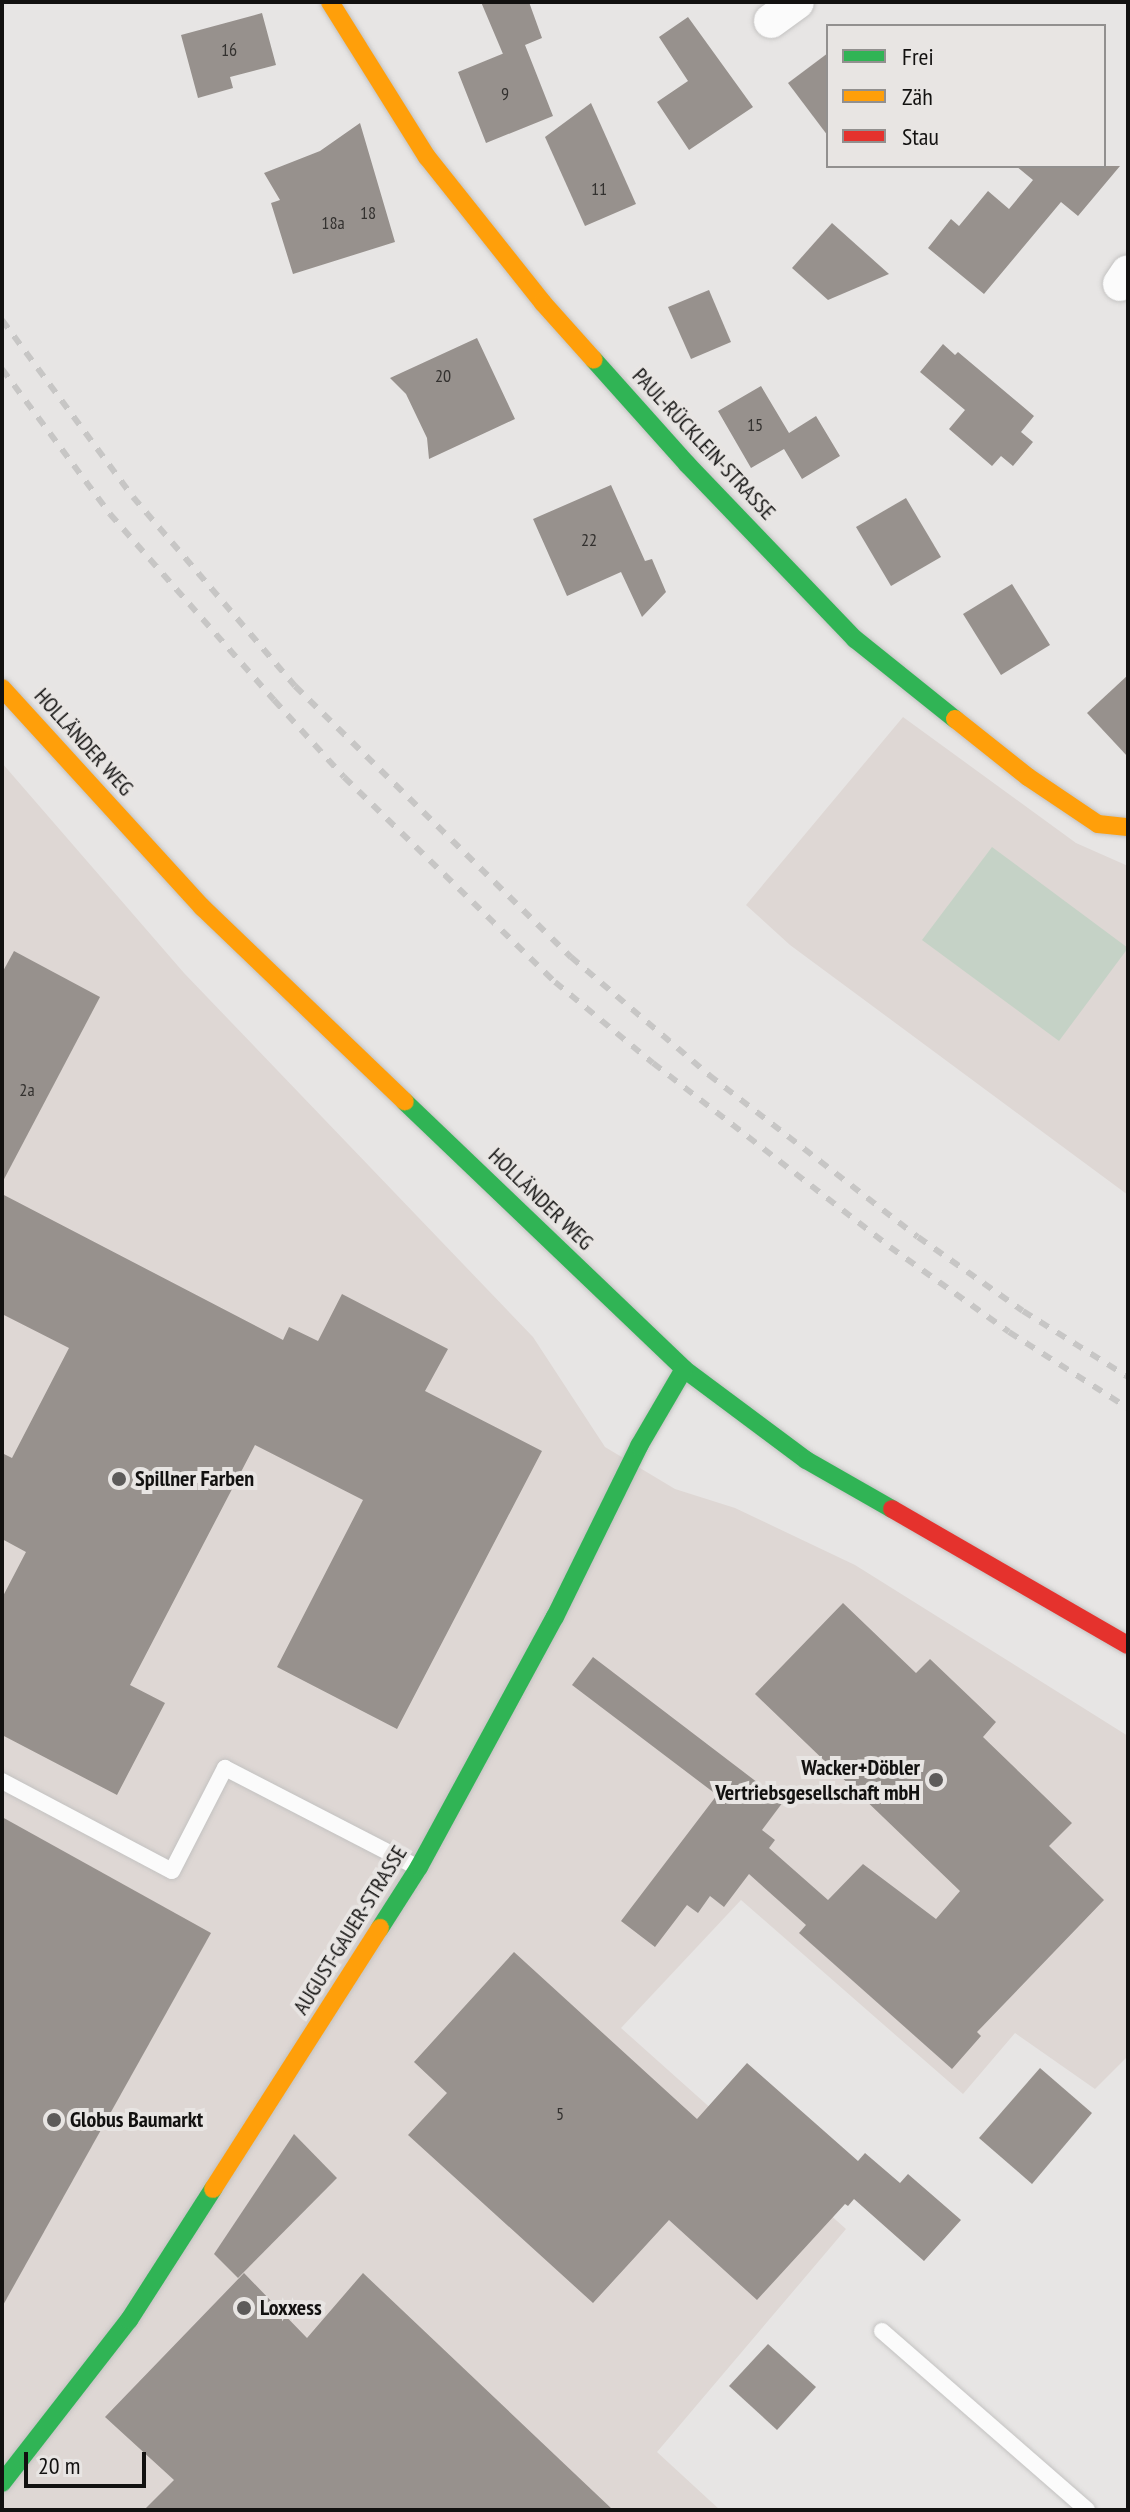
<!DOCTYPE html>
<meta charset="utf-8">
<style>
body{margin:0}
#map{position:relative;width:1130px;height:2512px;overflow:hidden;background:#e7e5e4;font-family:"PT Sans Narrow",sans-serif}
div>[style]{position:absolute}
[style*='--x']{left:calc(var(--x)*1px);top:calc(var(--y)*1px);width:calc(var(--w)*1px);rotate:calc(var(--a)*1deg)}
.built>*{inset:0;background:#ded7d4}
.green>*{inset:0;background:#c5d2c6}
.building>*{inset:0;background:#97918d}
.roads{filter:drop-shadow(0 0 2px #c3c2c1) drop-shadow(0 0 2px #c3c2c1)}
.lane>*{height:16px;margin:-8px;padding:0 8px;transform-origin:8px;border-radius:8px;background:#fbfbfb}
.street>*{height:34px;margin:-17px;padding:0 17px;transform-origin:17px;border-radius:17px;background:#fbfbfb}
.fast>*{height:18px;margin:-9px;padding:0 9px;transform-origin:9px;border-radius:9px;background:#30b455}
.slow>*{height:18px;margin:-9px;padding:0 9px;transform-origin:9px;border-radius:9px;background:#ff9f0a}
.jam>*{height:18px;margin:-9px;padding:0 9px;transform-origin:9px;border-radius:9px;background:#e5322d}
.rail>*{height:6px;margin-top:-3px;transform-origin:0;background:repeating-linear-gradient(90deg,#c7c6c5 0 10px,transparent 0 20px)}
.dots>*{width:22px;height:22px;translate:-50% -50%;box-sizing:border-box;border:4px solid #e8e5e3;border-radius:50%}
span{translate:-50% -50%;white-space:nowrap;text-align:center;line-height:1.15;-webkit-text-stroke:8px #e8e5e3;paint-order:stroke}
.number-label{font-size:18px;color:#33312f}
.number-label span{-webkit-text-stroke-width:0}
.street-label{font-size:22px;color:#121110}
.poi-label{font-size:22px;color:#121110;font-weight:700}
.left{translate:0 -50%;text-align:left}
.right{translate:-100% -50%;text-align:right}
.frame{position:absolute;inset:0;border:4px solid #121110;pointer-events:none}
.legend{position:absolute;left:826px;top:24px;width:280px;height:144px;box-sizing:border-box;background:#e8e5e3;border:2px solid #92908f;margin:0;padding:10px 14px;list-style:none;font-size:24px;color:#121110}
.legend li{display:flex;align-items:center;gap:16px;height:40px}
.legend b{width:40px;border:2px solid #92908f}
.scale{position:absolute;left:24px;top:2452px;width:122px;height:36px;box-sizing:border-box;border:4px solid #121110;border-top:0;padding-left:10px;font-size:24px;line-height:28px;white-space:nowrap;color:#121110;-webkit-text-stroke:6px #e8e5e3;paint-order:stroke}
</style>
<div id="map">
<div class="built">
<div style="clip-path:polygon(903px 717px,1076px 843px,1128px 866px,1128px 1195px,790px 945px,746px 905px)"></div>
<div style="clip-path:polygon(2px 763px,184px 973px,533px 1337px,605px 1447px,675px 1489px,735px 1508px,855px 1565px,1128px 1736px,1128px 2056px,1095px 2089px,1015px 2033px,963px 2094px,741px 1900px,621px 2028px,846px 2229px,657px 2452px,720px 2510px,2px 2510px)"></div>
</div>
<div class="green">
<div style="clip-path:polygon(992px 847px,1128px 948px,1059px 1041px,922px 940px)"></div>
</div>
<div class="building">
<div style="clip-path:polygon(481px 2px,529px 2px,542px 38px,525px 45px,553px 116px,486px 143px,458px 72px,512px 50px,503px 54px)"></div>
<div style="clip-path:polygon(262px 13px,276px 65px,230px 77px,233px 88px,198px 98px,181px 35px)"></div>
<div style="clip-path:polygon(688px 17px,753px 107px,689px 150px,657px 102px,688px 81px,659px 37px)"></div>
<div style="clip-path:polygon(828px 53px,828px 136px,788px 83px)"></div>
<div style="clip-path:polygon(591px 103px,636px 204px,585px 226px,545px 137px)"></div>
<div style="clip-path:polygon(360px 123px,395px 242px,293px 274px,271px 203px,280px 200px,264px 173px,320px 151px)"></div>
<div style="clip-path:polygon(1016px 166px,1120px 166px,1078px 216px,1061px 202px,984px 294px,928px 248px,951px 219px,959px 226px,988px 191px,1009px 209px,1033px 180px)"></div>
<div style="clip-path:polygon(832px 223px,889px 274px,828px 300px,792px 268px)"></div>
<div style="clip-path:polygon(709px 290px,731px 342px,691px 359px,668px 307px)"></div>
<div style="clip-path:polygon(477px 338px,515px 419px,429px 459px,427px 438px,406px 394px,390px 378px)"></div>
<div style="clip-path:polygon(943px 344px,955px 355px,958px 352px,1034px 416px,1021px 432px,1033px 442px,1013px 466px,1001px 456px,992px 466px,949px 429px,965px 410px,920px 372px)"></div>
<div style="clip-path:polygon(761px 386px,789px 433px,816px 416px,840px 456px,802px 479px,784px 449px,751px 468px,718px 411px)"></div>
<div style="clip-path:polygon(611px 485px,645px 561px,652px 559px,666px 592px,642px 617px,621px 572px,567px 596px,533px 519px)"></div>
<div style="clip-path:polygon(906px 498px,941px 557px,891px 586px,856px 527px)"></div>
<div style="clip-path:polygon(1012px 584px,1050px 645px,1001px 675px,963px 614px)"></div>
<div style="clip-path:polygon(1128px 675px,1128px 757px,1087px 713px)"></div>
<div style="clip-path:polygon(14px 951px,100px 997px,2px 1183px,2px 973px)"></div>
<div style="clip-path:polygon(2px 1194px,283px 1340px,289px 1327px,318px 1341px,342px 1294px,448px 1349px,425px 1391px,542px 1451px,397px 1729px,277px 1667px,363px 1500px,255px 1445px,130px 1685px,165px 1703px,117px 1795px,2px 1735px,2px 1598px,26px 1552px,2px 1539px,2px 1453px,12px 1458px,69px 1348px,2px 1314px)"></div>
<div style="clip-path:polygon(843px 1603px,916px 1673px,930px 1659px,996px 1722px,983px 1737px,1072px 1823px,1049px 1846px,1104px 1900px,977px 2032px,981px 2036px,952px 2069px,799px 1933px,806px 1925px,749px 1874px,724px 1907px,710px 1896px,698px 1913px,687px 1905px,655px 1947px,621px 1921px,717px 1795px,572px 1685px,593px 1657px,783px 1802px,762px 1830px,775px 1840px,769px 1848px,828px 1900px,863px 1864px,936px 1919px,960px 1891px,755px 1694px)"></div>
<div style="clip-path:polygon(2px 1817px,211px 1933px,2px 2307px)"></div>
<div style="clip-path:polygon(514px 1952px,697px 2119px,747px 2063px,858px 2161px,865px 2153px,900px 2183px,908px 2174px,961px 2220px,924px 2261px,854px 2199px,848px 2206px,845px 2204px,757px 2300px,669px 2220px,593px 2303px,408px 2135px,447px 2093px,414px 2062px)"></div>
<div style="clip-path:polygon(1040px 2068px,1092px 2113px,1032px 2184px,979px 2138px)"></div>
<div style="clip-path:polygon(294px 2134px,337px 2178px,238px 2278px,214px 2254px)"></div>
<div style="clip-path:polygon(244px 2273px,307px 2338px,363px 2273px,613px 2510px,144px 2510px,174px 2480px,105px 2417px)"></div>
<div style="clip-path:polygon(768px 2344px,816px 2387px,777px 2430px,729px 2386px)"></div>
</div>
<div class="roads">
<div class="lane">
<div style="--x:2;--y:1781;--w:192;--a:27.9"></div>
<div style="--x:172;--y:1871;--w:116;--a:-62.8"></div>
<div style="--x:225;--y:1768;--w:216;--a:27.3"></div>
<div style="--x:882;--y:2331;--w:272;--a:41.1"></div>
</div>
<div class="street">
<div style="--x:771;--y:21;--w:32;--a:-36"></div>
<div style="--x:1120;--y:284;--w:14;--a:-56"></div>
</div>
<div class="fast">
<div style="--x:594;--y:360;--w:140;--a:48.2"></div>
<div style="--x:687;--y:464;--w:243;--a:46.2"></div>
<div style="--x:855;--y:639;--w:128;--a:38.7"></div>
<div style="--x:405;--y:1102;--w:386;--a:43.7"></div>
<div style="--x:684;--y:1369;--w:152;--a:36.7"></div>
<div style="--x:806;--y:1460;--w:99;--a:29.7"></div>
<div style="--x:380;--y:1928;--w:72;--a:-57.4"></div>
<div style="--x:419;--y:1867;--w:285;--a:-61.5"></div>
<div style="--x:555;--y:1617;--w:191;--a:-63.8"></div>
<div style="--x:639;--y:1446;--w:89;--a:-59.7"></div>
<div style="--x:2;--y:2483;--w:207;--a:-52.1"></div>
<div style="--x:129;--y:2320;--w:156;--a:-57.3"></div>
</div>
<div class="slow">
<div style="--x:330;--y:2;--w:183;--a:58"></div>
<div style="--x:427;--y:157;--w:186;--a:51.5"></div>
<div style="--x:543;--y:303;--w:76;--a:48.2"></div>
<div style="--x:2;--y:688;--w:297;--a:47.6"></div>
<div style="--x:202;--y:907;--w:281;--a:43.8"></div>
<div style="--x:955;--y:719;--w:93;--a:38.5"></div>
<div style="--x:1028;--y:777;--w:84;--a:33.9"></div>
<div style="--x:1098;--y:824;--w:30;--a:6"></div>
<div style="--x:213;--y:2189;--w:310;--a:-57.4"></div>
</div>
<div class="jam">
<div style="--x:892;--y:1509;--w:272;--a:30"></div>
</div>
</div>
<div class="rail">
<div style="--x:2;--y:320;--w:220;--a:53.5"></div>
<div style="--x:133;--y:497;--w:249;--a:49.4"></div>
<div style="--x:295;--y:686;--w:387;--a:44.5"></div>
<div style="--x:571;--y:957;--w:182;--a:40.5"></div>
<div style="--x:709;--y:1075;--w:264;--a:37.8"></div>
<div style="--x:918;--y:1237;--w:128;--a:35.2"></div>
<div style="--x:1023;--y:1311;--w:124;--a:32.2"></div>
<div style="--x:2;--y:369;--w:181;--a:53.3"></div>
<div style="--x:110;--y:514;--w:248;--a:48.6"></div>
<div style="--x:274;--y:700;--w:104;--a:47.7"></div>
<div style="--x:344;--y:777;--w:294;--a:44.2"></div>
<div style="--x:555;--y:982;--w:127;--a:39.6"></div>
<div style="--x:653;--y:1063;--w:300;--a:37.8"></div>
<div style="--x:890;--y:1247;--w:146;--a:35.5"></div>
<div style="--x:1009;--y:1332;--w:141;--a:32.6"></div>
</div>
<div class="dots">
<div style="left:119px;top:1479px;background:#5d5b5a"></div>
<div style="left:936px;top:1780px;background:#5d5b5a"></div>
<div style="left:54px;top:2120px;background:#5d5b5a"></div>
<div style="left:244px;top:2308px;background:#5d5b5a"></div>
</div>
<div class="number-label">
<span style="left:229px;top:50px">16</span>
<span style="left:505px;top:94px">9</span>
<span style="left:599px;top:189px">11</span>
<span style="left:368px;top:213px">18</span>
<span style="left:333px;top:223px">18a</span>
<span style="left:443px;top:376px">20</span>
<span style="left:755px;top:425px">15</span>
<span style="left:589px;top:540px">22</span>
<span style="left:27px;top:1090px">2a</span>
<span style="left:560px;top:2114px">5</span>
</div>
<div class="street-label">
<span style="left:704px;top:444px;rotate:47deg">PAUL-RÜCKLEIN-STRASSE</span>
<span style="left:84px;top:742px;rotate:48deg">HOLLÄNDER WEG</span>
<span style="left:541px;top:1199px;rotate:44deg">HOLLÄNDER WEG</span>
<span style="left:350px;top:1930px;rotate:-58deg">AUGUST-GAUER-STRASSE</span>
</div>
<div class="poi-label">
<span class="left" style="left:135px;top:1479px">Spillner Farben</span>
<span class="right" style="left:920px;top:1780px">Wacker+Döbler<br>Vertriebsgesellschaft mbH</span>
<span class="left" style="left:70px;top:2120px">Globus Baumarkt</span>
<span class="left" style="left:260px;top:2308px">Loxxess</span>
</div>
<div class="frame"></div>
<ul class="legend">
<li><b style="height:10px;background:#30b455"></b>Frei</li>
<li><b style="height:10px;background:#ff9f0a"></b>Zäh</li>
<li><b style="height:10px;background:#e5322d"></b>Stau</li>
</ul>
<div class="scale">20 m</div>
</div>
